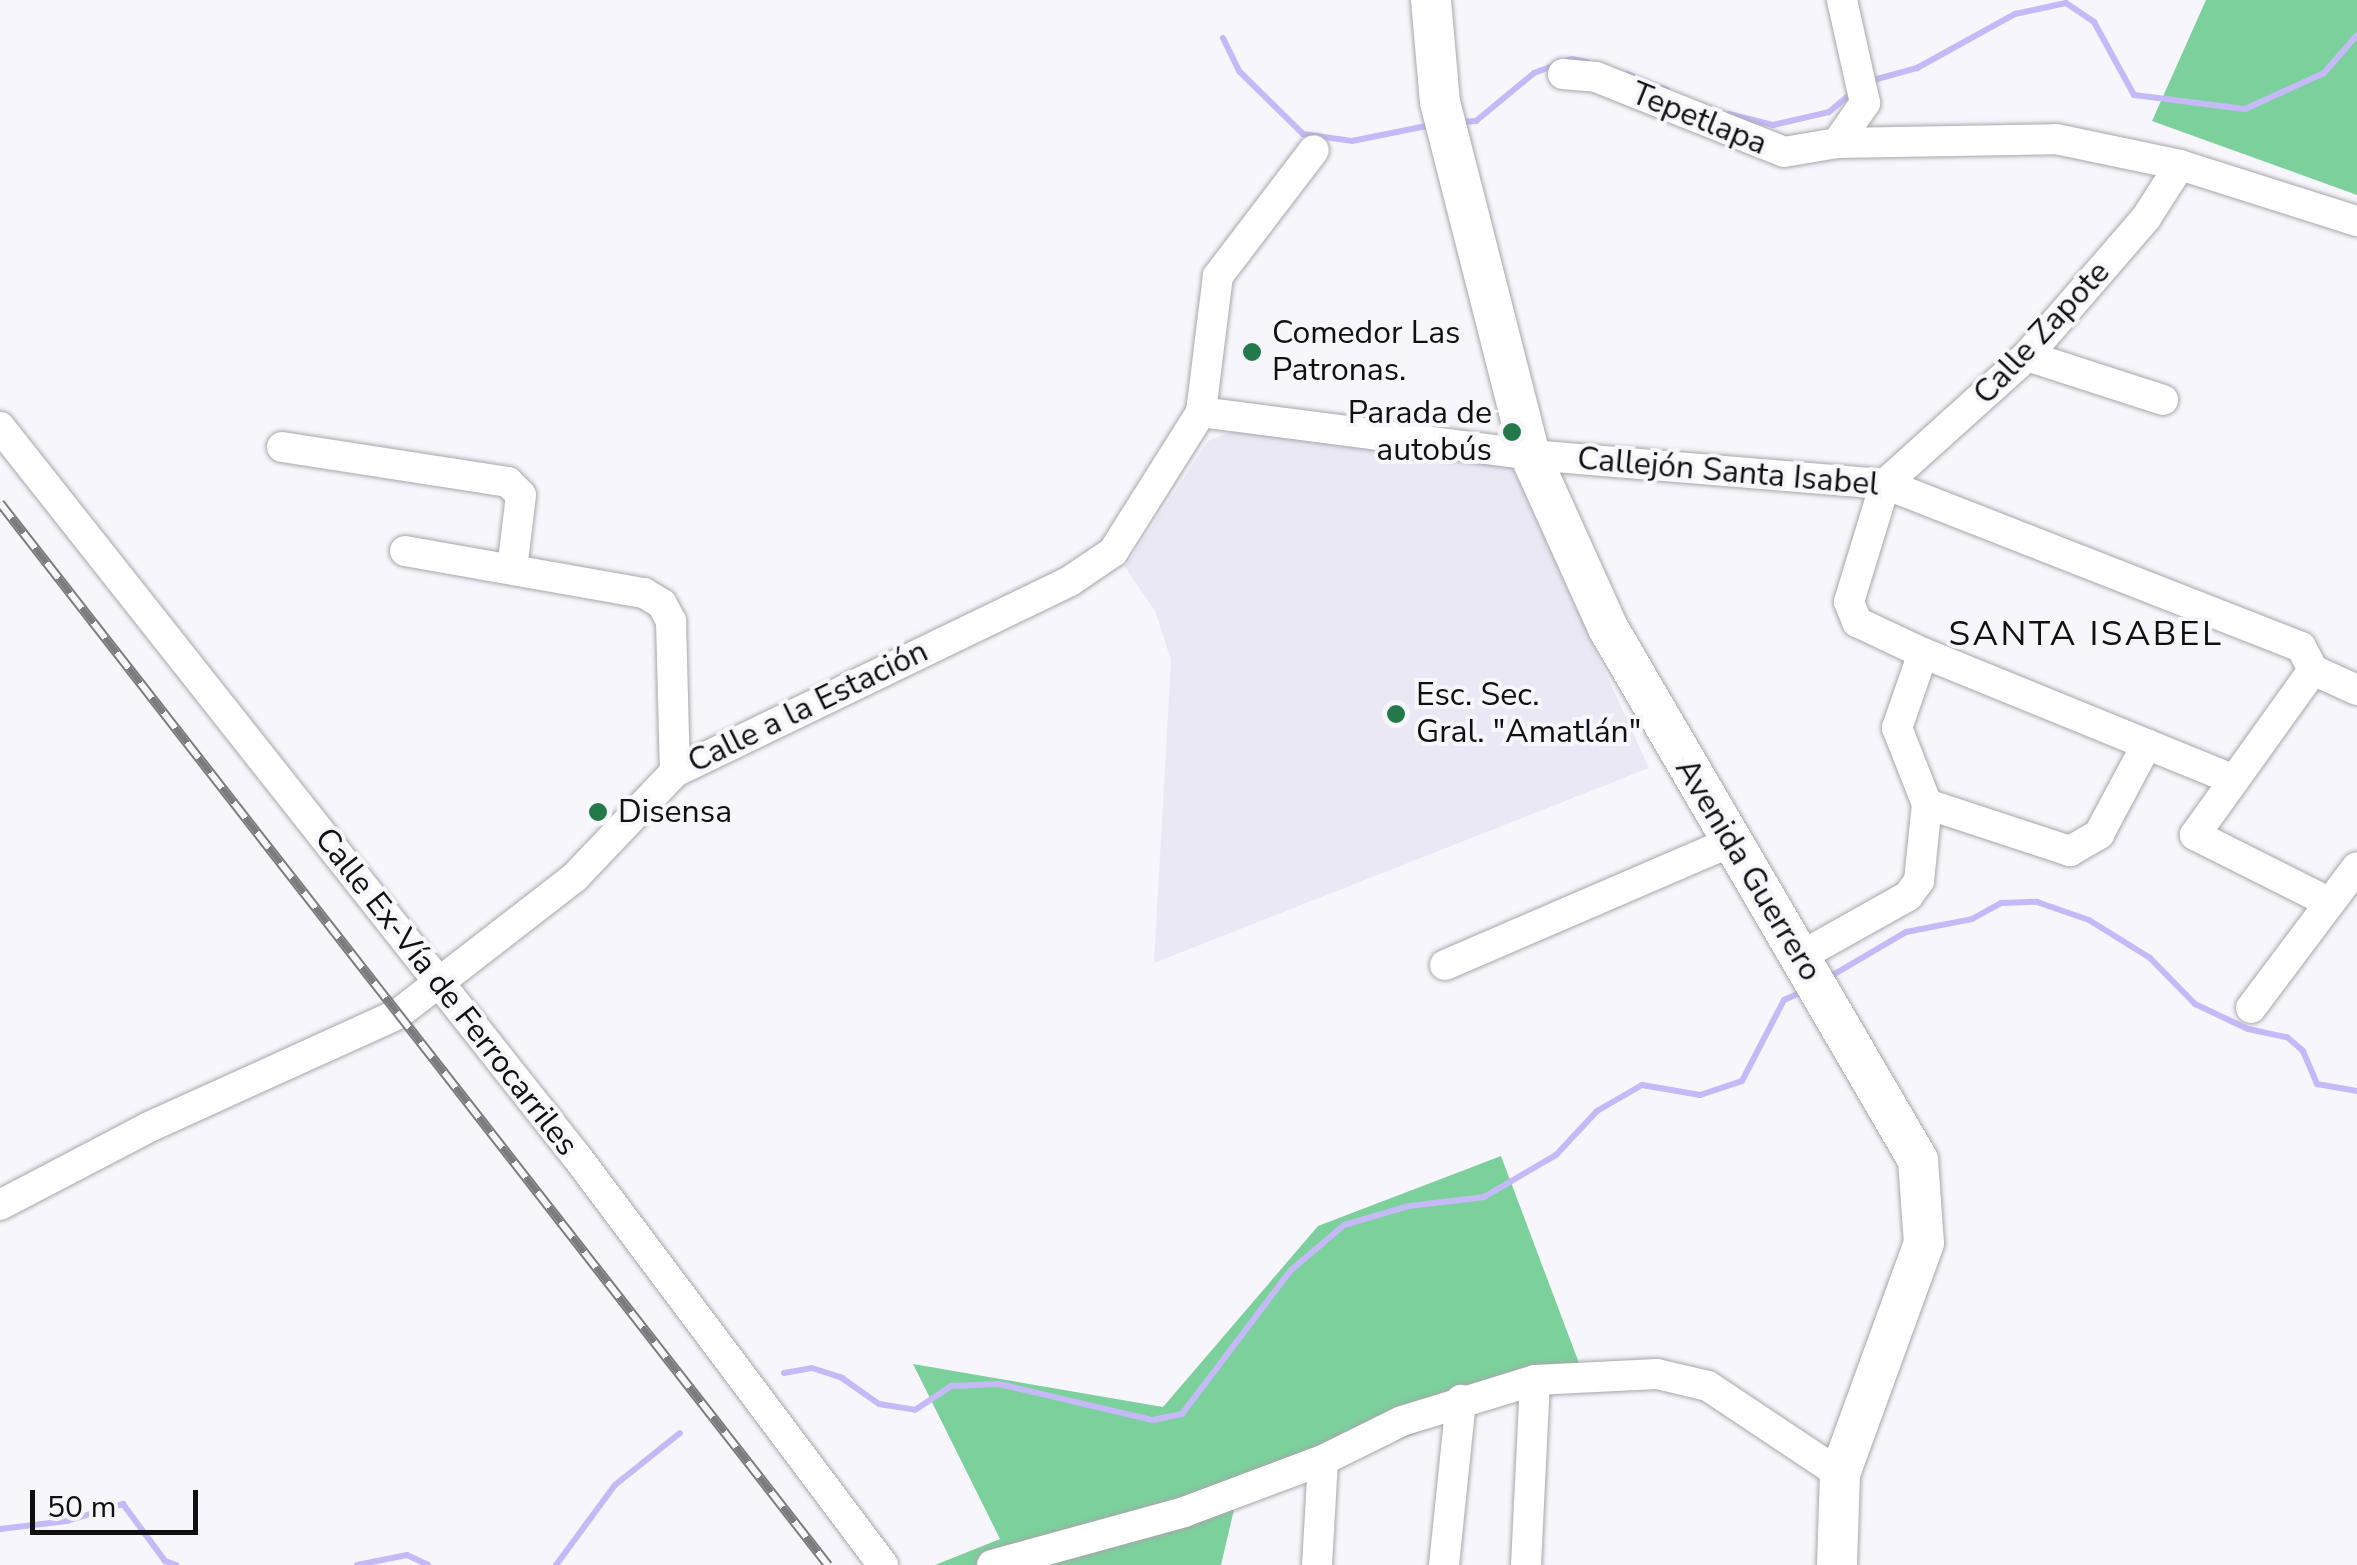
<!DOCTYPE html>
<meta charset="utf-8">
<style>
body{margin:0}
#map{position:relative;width:2357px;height:1565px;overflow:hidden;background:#f7f6fc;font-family:"Nunito Sans",sans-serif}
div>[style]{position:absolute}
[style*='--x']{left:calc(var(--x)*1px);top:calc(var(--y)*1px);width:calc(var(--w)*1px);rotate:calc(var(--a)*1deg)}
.built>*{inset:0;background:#eae8f5}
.forest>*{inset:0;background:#7cd09c}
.stream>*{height:6px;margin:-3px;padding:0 3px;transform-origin:3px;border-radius:3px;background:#c6b9f8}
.roads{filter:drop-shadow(0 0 2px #a7a6ab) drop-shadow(0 0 2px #a7a6ab)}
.minor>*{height:30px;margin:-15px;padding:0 15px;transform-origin:15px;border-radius:15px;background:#fff}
.major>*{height:40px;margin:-20px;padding:0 20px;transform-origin:20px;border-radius:20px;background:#fff}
.rail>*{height:10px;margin-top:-5px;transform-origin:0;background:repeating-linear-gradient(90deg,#f7f6fc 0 19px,#7c7c7f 0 38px);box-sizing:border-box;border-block:2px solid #7c7c7f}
.dots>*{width:28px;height:28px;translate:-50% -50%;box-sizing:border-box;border:5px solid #f7f6fc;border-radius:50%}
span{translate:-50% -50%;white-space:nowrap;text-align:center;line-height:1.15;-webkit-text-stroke:8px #f7f6fc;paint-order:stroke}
.street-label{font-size:32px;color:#101011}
.poi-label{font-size:32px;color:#101011}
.left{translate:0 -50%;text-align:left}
.right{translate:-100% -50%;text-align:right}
.neighbourhood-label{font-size:35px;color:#101011;letter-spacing:2.5px}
.scale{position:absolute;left:30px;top:1490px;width:168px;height:45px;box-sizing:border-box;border:5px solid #101011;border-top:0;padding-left:12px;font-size:30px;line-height:35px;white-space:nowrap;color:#101011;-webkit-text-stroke:8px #f7f6fc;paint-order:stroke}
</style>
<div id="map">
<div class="built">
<div style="clip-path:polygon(1243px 427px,1511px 465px,1649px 768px,1154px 963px,1171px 660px,1155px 611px,1125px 567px,1208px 441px)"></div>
</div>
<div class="forest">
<div style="clip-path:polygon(2206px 0,2357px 0,2357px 195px,2152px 121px)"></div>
<div style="clip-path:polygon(1501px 1156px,1582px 1371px,1236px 1501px,1221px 1565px,935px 1565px,1000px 1539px,913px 1364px,1163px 1407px,1318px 1226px)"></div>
</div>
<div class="stream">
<div style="--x:1223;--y:38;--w:37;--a:64"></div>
<div style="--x:1239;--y:71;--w:90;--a:44.5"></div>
<div style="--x:1303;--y:134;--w:49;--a:8.1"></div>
<div style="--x:1352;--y:141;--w:81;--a:-11.4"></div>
<div style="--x:1627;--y:74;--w:43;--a:21.8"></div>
<div style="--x:1870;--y:81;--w:49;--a:-15.5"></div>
<div style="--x:1917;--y:68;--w:112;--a:-28.9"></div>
<div style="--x:2015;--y:14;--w:52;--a:-12.2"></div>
<div style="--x:2066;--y:3;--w:34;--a:34"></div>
<div style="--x:2094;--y:22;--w:83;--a:61.3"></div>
<div style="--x:2134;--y:95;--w:112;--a:7.2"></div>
<div style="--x:2245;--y:109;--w:87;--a:-24.5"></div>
<div style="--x:2324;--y:73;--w:50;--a:-49"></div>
<div style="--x:1729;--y:114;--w:45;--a:14"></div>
<div style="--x:1773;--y:125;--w:57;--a:-13.1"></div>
<div style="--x:1829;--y:112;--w:34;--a:-40"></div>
<div style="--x:1459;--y:122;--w:17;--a:-3"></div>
<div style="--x:1476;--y:121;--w:75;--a:-39.6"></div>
<div style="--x:1534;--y:73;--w:40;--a:-20.2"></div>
<div style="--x:1572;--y:59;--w:15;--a:11"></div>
<div style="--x:1826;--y:979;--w:93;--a:-30.4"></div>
<div style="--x:1906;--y:932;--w:67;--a:-11.1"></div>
<div style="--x:1972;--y:919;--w:33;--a:-29"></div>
<div style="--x:2001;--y:903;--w:36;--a:-2"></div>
<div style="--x:2037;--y:902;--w:55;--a:19.1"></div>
<div style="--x:2089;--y:920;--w:72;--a:31.9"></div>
<div style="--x:2150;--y:958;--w:64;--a:45.6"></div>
<div style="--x:2195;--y:1004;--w:59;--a:25.3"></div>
<div style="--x:2248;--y:1029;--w:40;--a:12"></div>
<div style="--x:2287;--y:1037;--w:21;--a:41"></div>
<div style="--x:2303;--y:1051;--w:36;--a:67"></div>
<div style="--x:2317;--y:1084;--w:41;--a:9.9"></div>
<div style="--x:784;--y:1373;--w:28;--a:-10"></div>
<div style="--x:812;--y:1368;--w:32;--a:18"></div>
<div style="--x:842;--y:1378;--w:45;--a:35.1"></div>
<div style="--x:879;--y:1404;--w:36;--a:9"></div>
<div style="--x:915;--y:1410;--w:43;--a:-33.7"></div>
<div style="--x:951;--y:1386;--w:48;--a:-2.4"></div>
<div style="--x:999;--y:1384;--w:158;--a:13.2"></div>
<div style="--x:1153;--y:1420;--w:30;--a:-12"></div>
<div style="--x:1182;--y:1414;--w:181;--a:-52.9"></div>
<div style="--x:1291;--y:1270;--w:70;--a:-40.3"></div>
<div style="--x:1344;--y:1225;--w:68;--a:-16.3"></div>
<div style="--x:1409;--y:1206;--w:76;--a:-6.8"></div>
<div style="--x:1484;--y:1197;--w:83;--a:-30.3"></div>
<div style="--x:1556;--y:1155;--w:60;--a:-47"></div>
<div style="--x:1597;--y:1111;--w:52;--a:-30"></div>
<div style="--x:1642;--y:1085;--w:59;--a:9.8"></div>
<div style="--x:1700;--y:1095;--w:44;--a:-18.4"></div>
<div style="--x:1742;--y:1081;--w:91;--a:-62.6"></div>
<div style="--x:1784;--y:1000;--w:20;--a:-24"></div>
<div style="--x:0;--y:1529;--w:67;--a:-6.8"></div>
<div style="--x:67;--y:1521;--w:59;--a:-16.9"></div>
<div style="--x:123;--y:1504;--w:71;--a:53.6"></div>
<div style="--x:165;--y:1561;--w:12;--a:20"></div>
<div style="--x:357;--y:1565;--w:51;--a:-11.3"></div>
<div style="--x:407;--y:1555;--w:23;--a:25"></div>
<div style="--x:556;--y:1565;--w:99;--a:-53.6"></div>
<div style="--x:615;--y:1485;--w:83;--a:-38.7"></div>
</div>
<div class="roads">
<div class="minor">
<div style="--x:1563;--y:74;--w:33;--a:5"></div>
<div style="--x:1596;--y:77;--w:202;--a:21.7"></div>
<div style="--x:1784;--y:152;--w:54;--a:-9.6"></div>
<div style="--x:1837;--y:143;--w:219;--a:-1"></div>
<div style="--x:2056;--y:139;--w:127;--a:11.8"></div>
<div style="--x:2180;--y:165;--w:186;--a:17.6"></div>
<div style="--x:1837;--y:143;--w:49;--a:-55"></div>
<div style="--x:1865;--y:103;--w:106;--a:-102.6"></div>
<div style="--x:2180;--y:165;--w:63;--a:122.7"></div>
<div style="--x:2146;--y:218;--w:182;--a:130.8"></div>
<div style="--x:2027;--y:356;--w:191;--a:138"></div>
<div style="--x:1885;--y:484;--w:123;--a:107"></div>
<div style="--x:1849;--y:602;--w:22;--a:68"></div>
<div style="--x:1857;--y:622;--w:73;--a:25.2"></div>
<div style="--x:1923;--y:653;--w:336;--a:22.2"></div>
<div style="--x:2027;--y:356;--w:143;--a:17.9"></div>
<div style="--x:1201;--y:412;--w:332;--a:7.4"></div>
<div style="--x:1530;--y:455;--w:356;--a:4.7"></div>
<div style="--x:1885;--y:484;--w:447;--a:21.4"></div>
<div style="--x:2301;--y:647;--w:26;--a:62"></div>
<div style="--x:2313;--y:670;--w:48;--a:24.4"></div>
<div style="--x:0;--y:427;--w:930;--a:51.68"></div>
<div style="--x:577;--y:1157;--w:510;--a:53.13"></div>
<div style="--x:282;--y:447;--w:229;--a:8.8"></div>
<div style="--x:508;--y:482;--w:18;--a:45"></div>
<div style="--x:521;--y:495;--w:75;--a:96.9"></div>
<div style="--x:405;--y:551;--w:243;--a:10"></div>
<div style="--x:644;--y:593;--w:21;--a:31"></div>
<div style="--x:662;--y:604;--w:19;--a:62"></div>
<div style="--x:671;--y:621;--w:151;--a:88.5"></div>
<div style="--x:2313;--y:670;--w:203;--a:125.6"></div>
<div style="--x:2195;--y:835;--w:149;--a:26.7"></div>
<div style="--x:1927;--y:804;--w:151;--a:18.2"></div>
<div style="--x:2070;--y:851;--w:34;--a:-30"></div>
<div style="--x:2099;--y:834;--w:102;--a:-61.9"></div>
<div style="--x:1801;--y:956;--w:123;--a:-29.3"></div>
<div style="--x:1908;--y:896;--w:19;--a:-54"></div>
<div style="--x:1919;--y:881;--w:77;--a:-84.1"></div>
<div style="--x:1927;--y:804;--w:82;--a:-111.5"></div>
<div style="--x:1897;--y:728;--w:79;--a:-70.9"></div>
<div style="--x:1445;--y:965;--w:311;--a:-23.3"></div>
<div style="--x:2251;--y:1008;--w:176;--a:-53.1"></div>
<div style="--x:0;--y:1205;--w:168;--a:-27.6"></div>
<div style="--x:149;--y:1127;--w:273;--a:-24.4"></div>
<div style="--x:398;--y:1014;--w:222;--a:-37.7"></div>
<div style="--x:574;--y:878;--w:146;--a:-46.4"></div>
<div style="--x:675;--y:772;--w:439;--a:-25.8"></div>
<div style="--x:1070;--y:581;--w:52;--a:-34"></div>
<div style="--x:1113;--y:552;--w:165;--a:-57.8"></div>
<div style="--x:1201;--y:412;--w:137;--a:-82.9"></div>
<div style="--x:1218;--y:276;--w:158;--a:-52.7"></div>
<div style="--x:992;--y:1565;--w:199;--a:-15.4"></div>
<div style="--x:1184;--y:1512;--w:148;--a:-20.5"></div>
<div style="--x:1323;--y:1460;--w:88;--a:-26.3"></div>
<div style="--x:1402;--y:1421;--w:139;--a:-17.1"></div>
<div style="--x:1535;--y:1380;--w:122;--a:-2.8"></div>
<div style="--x:1657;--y:1374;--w:52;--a:13.2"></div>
<div style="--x:1708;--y:1386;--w:159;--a:33.7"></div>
<div style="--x:1317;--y:1565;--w:105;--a:-86.7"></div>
<div style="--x:1444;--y:1565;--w:166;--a:-84.1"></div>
<div style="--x:1526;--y:1565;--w:185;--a:-87.2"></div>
</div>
<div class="major">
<div style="--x:1431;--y:0;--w:102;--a:85"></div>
<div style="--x:1440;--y:102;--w:364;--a:75.7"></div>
<div style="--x:1530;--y:455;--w:190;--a:65.7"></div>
<div style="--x:1608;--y:628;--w:616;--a:59.77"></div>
<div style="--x:1918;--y:1160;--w:83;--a:85.9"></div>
<div style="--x:1924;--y:1243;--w:246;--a:110"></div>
<div style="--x:1840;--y:1474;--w:91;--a:91.9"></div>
</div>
</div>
<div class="rail">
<div style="--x:0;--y:503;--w:1347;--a:52.06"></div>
</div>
<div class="dots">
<div style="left:1252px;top:352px;background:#24794b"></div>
<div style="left:1512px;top:432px;background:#24794b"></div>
<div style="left:1396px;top:714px;background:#24794b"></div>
<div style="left:598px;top:812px;background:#24794b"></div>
</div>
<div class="street-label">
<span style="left:1699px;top:119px;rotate:22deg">Tepetlapa</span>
<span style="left:2042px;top:333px;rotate:-47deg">Calle Zapote</span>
<span style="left:1728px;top:472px;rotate:5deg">Callejón Santa Isabel</span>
<span style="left:808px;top:707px;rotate:-26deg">Calle a la Estación</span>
<span style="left:1748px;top:870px;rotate:59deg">Avenida Guerrero</span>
<span style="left:446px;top:992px;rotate:52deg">Calle Ex-Vía de Ferrocarriles</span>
</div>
<div class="poi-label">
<span class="left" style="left:1272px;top:352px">Comedor Las<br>Patronas.</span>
<span class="right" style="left:1492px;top:432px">Parada de<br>autobús</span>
<span class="left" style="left:1416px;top:714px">Esc. Sec.<br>Gral. "Amatlán"</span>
<span class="left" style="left:618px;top:812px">Disensa</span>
</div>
<div class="neighbourhood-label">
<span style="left:2086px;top:634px">SANTA ISABEL</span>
</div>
<div class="scale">50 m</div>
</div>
